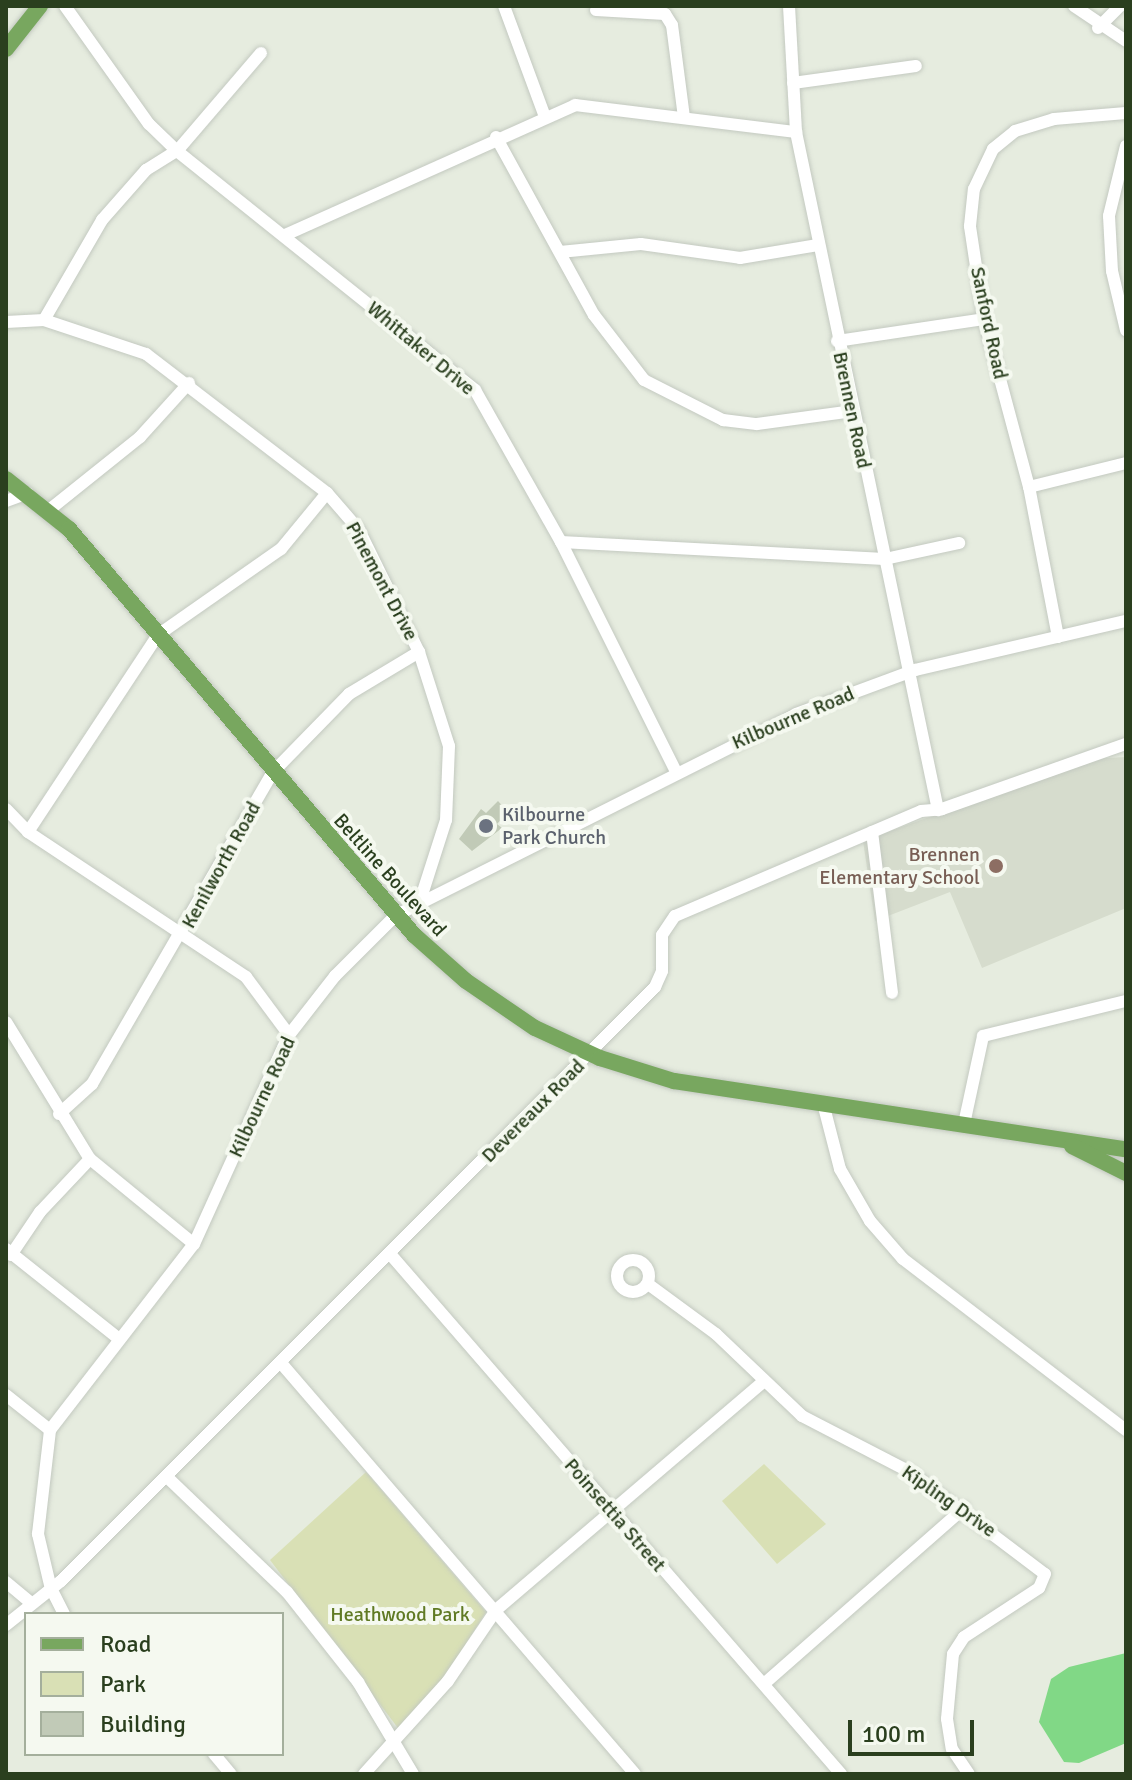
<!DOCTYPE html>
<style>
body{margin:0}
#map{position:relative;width:1132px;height:1780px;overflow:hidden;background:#e6ecdf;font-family:Signika,sans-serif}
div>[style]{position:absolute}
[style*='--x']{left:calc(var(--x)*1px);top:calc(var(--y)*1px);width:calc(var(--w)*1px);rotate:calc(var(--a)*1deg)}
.built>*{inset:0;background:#d6dccd}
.green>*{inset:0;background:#d9e0b5}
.water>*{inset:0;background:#81d886}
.building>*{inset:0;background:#c1cab7}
.roads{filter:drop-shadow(0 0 2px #c3c9c0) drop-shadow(0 0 2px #c3c9c0)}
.minor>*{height:12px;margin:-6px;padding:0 6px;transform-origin:6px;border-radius:6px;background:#fff}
.minor>.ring{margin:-6px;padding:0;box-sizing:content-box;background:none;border:12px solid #fff;border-radius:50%}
.major>*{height:16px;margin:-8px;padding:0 8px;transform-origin:8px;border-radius:8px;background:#78a75f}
.dots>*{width:22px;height:22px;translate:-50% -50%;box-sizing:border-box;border:4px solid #f5f9f0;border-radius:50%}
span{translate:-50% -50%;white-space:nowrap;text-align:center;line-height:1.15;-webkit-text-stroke:8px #f5f9f0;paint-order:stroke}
.street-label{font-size:20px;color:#2a3f1e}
.worship-label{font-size:20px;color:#5b616d}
.left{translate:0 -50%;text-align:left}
.education-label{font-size:20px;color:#785e54}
.right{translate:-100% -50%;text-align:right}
.park-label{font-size:20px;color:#607a24}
.frame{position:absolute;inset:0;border:8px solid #2a3f1e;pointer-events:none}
.legend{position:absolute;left:24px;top:1612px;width:260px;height:144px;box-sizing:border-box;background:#f5f9f0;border:2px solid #a4af9c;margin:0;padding:10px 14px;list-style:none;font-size:24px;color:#2a3f1e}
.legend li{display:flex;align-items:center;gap:16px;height:40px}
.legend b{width:40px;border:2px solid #a4af9c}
.scale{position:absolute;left:848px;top:1720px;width:126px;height:36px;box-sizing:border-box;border:4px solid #2a3f1e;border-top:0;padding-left:10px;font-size:24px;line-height:28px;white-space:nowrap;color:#2a3f1e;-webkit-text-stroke:6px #f5f9f0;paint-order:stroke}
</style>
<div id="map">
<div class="built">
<div style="clip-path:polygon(1126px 757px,1126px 908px,982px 968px,950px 892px,875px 921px,863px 841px,1089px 759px)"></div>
</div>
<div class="green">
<div style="clip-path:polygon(764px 1464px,826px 1524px,777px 1564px,722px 1501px)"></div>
<div style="clip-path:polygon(366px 1472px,486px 1612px,443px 1680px,398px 1728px,270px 1560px)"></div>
</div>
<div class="water">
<div style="clip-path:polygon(1126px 1653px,1126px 1743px,1079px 1763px,1064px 1762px,1039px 1722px,1051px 1679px,1069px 1667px)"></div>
</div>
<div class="building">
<div style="clip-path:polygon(498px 801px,508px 812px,497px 824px,502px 828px,472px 851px,459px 839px,481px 809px,486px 813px)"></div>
</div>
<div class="roads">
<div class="minor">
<div style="--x:65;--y:6;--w:145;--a:54.6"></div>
<div style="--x:149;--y:124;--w:39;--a:44"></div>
<div style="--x:177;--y:151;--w:382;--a:38.7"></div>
<div style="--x:475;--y:390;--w:175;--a:60.5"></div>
<div style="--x:561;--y:542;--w:255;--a:63.4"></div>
<div style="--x:504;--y:6;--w:115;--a:69.7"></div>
<div style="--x:789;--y:6;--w:126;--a:86.8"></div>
<div style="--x:796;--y:132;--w:693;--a:78.17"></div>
<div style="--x:1074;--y:6;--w:63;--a:33.9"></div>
<div style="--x:596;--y:10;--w:69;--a:3.3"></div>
<div style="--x:665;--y:14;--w:13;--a:58"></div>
<div style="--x:672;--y:25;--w:93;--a:82.6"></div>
<div style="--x:1098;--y:28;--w:31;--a:-45"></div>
<div style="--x:793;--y:83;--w:124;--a:-7.9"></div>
<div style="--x:496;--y:137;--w:203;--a:61.2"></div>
<div style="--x:594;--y:315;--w:82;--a:52.4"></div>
<div style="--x:644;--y:380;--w:89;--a:26.9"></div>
<div style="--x:723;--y:420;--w:34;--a:7"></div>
<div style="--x:757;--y:424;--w:97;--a:-7.7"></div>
<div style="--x:1126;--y:146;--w:72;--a:103.7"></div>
<div style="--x:1109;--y:216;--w:55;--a:86.9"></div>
<div style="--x:1112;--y:271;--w:61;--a:76.7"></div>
<div style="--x:285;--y:235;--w:318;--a:-24.1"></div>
<div style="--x:575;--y:105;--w:223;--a:7"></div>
<div style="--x:560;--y:252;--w:81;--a:-5.6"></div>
<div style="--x:641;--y:244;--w:100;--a:8"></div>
<div style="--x:740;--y:258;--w:79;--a:-9.5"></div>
<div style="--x:44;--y:320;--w:116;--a:-59.9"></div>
<div style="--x:102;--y:220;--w:67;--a:-48.7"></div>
<div style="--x:146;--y:170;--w:36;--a:-32"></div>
<div style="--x:177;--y:151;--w:129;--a:-49.4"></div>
<div style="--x:6;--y:322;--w:38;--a:-3"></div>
<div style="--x:44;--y:320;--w:108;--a:18.4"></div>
<div style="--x:146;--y:354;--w:228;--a:37.5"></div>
<div style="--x:327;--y:493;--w:49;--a:49.1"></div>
<div style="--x:359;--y:530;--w:136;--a:63.8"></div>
<div style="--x:419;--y:652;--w:99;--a:72.3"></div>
<div style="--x:449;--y:746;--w:74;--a:92.3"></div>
<div style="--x:446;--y:820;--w:82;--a:107.8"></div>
<div style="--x:837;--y:341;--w:149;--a:-8.5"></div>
<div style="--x:1029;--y:487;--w:100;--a:-13.9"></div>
<div style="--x:6;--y:501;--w:23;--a:-20"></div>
<div style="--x:49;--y:510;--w:117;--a:-38.7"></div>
<div style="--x:140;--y:437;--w:73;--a:-47.8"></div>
<div style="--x:561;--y:542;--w:324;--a:3"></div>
<div style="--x:885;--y:559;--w:76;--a:-12.2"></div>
<div style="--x:1058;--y:637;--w:153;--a:-100.9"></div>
<div style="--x:1029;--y:487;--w:174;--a:-105"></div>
<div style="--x:984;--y:319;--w:94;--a:-98.6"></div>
<div style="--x:970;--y:226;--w:37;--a:-84"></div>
<div style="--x:974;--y:189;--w:44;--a:-64.6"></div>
<div style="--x:993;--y:149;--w:28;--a:-39"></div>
<div style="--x:1015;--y:131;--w:41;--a:-17.1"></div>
<div style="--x:1054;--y:119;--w:72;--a:-4.8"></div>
<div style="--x:6;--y:809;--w:32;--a:46"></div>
<div style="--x:28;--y:832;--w:262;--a:33.6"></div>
<div style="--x:246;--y:977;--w:72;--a:53.4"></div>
<div style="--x:28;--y:832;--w:236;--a:-56.6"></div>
<div style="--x:158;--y:635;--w:150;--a:-35"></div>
<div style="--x:281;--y:549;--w:72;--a:-50.6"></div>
<div style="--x:872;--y:832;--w:162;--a:82.9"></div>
<div style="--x:6;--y:1022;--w:161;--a:58.5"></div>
<div style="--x:90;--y:1159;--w:134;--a:39.3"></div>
<div style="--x:824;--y:1107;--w:64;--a:75.5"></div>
<div style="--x:840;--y:1169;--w:60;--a:60"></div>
<div style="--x:870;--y:1221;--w:50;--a:49"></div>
<div style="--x:903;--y:1259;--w:281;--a:37.5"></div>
<div style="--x:59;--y:1114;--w:45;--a:-42.3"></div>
<div style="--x:92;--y:1084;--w:361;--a:-59.9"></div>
<div style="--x:273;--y:772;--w:109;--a:-45.7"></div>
<div style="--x:349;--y:694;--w:82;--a:-31"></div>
<div style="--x:964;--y:1124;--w:90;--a:-77.8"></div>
<div style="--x:983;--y:1036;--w:147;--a:-13.8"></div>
<div style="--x:6;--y:1249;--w:143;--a:38.5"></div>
<div style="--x:11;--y:1255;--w:52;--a:-56"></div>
<div style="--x:40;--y:1212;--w:73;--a:-46.7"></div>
<div style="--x:391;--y:1255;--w:687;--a:49.07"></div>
<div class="ring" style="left:617px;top:1260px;width:20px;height:20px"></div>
<div style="--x:648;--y:1284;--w:84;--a:36.3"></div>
<div style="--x:716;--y:1334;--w:119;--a:43.6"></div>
<div style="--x:802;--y:1416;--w:122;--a:27.4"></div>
<div style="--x:910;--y:1472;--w:169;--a:37.1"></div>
<div style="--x:1045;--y:1574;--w:15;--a:113"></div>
<div style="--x:1039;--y:1588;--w:90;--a:146.8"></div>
<div style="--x:964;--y:1637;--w:20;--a:123"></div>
<div style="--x:953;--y:1654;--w:65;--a:95.3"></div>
<div style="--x:947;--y:1719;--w:30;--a:81"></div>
<div style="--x:952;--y:1749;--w:30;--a:56"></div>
<div style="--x:281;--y:1363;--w:542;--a:49.26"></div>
<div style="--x:6;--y:1395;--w:56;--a:38.5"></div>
<div style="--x:167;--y:1477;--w:166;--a:43.8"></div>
<div style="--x:287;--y:1592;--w:115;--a:51.7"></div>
<div style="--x:358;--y:1682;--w:107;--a:59.1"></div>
<div style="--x:6;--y:1582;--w:33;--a:40"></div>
<div style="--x:64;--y:1614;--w:28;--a:-117"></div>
<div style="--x:51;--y:1589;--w:57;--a:-103.3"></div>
<div style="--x:38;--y:1534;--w:105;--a:-83.4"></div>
<div style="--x:50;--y:1430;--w:235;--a:-52.3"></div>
<div style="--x:194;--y:1244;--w:230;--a:-65.6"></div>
<div style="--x:289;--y:1035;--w:75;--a:-52.1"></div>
<div style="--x:335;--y:976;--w:85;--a:-45"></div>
<div style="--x:395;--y:916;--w:449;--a:-26.7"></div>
<div style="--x:796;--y:714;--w:127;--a:-20.3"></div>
<div style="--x:915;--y:670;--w:217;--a:-13.1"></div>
<div style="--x:6;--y:1625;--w:70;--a:-38.7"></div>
<div style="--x:61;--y:1581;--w:840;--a:-45"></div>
<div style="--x:655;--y:987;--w:17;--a:-66"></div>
<div style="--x:662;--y:971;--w:36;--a:-90"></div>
<div style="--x:662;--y:935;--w:23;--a:-56"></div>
<div style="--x:675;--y:916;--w:267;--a:-23.1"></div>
<div style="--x:921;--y:811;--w:21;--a:-5"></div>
<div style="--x:942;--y:809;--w:195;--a:-19.5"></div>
<div style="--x:765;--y:1683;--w:265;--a:-41.3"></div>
<div style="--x:214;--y:1754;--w:26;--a:50"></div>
<div style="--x:364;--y:1774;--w:125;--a:-47.9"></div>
<div style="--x:448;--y:1681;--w:86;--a:-55.9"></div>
<div style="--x:496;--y:1610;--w:353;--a:-40.5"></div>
</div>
<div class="major">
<div style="--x:6;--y:49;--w:55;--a:-51.7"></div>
<div style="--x:6;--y:479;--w:80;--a:38.4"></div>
<div style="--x:69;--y:529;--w:533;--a:49.64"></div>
<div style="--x:414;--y:935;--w:69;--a:41.5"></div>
<div style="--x:466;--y:981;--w:83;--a:34.3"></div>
<div style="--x:535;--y:1028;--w:72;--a:24.8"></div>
<div style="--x:600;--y:1058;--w:77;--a:17.3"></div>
<div style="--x:674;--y:1081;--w:457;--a:8.6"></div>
<div style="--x:1072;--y:1146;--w:60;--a:26.6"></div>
</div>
</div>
<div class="dots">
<div style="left:486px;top:826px;background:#6b7280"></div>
<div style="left:996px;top:866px;background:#8d6e63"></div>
</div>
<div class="street-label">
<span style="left:989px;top:323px;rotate:78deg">Sanford Road</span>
<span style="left:421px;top:348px;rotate:40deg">Whittaker Drive</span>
<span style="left:852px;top:410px;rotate:78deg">Brennen Road</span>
<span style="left:382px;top:581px;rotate:62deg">Pinemont Drive</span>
<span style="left:793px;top:718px;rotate:-23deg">Kilbourne Road</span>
<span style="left:221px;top:865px;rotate:-61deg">Kenilworth Road</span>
<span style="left:390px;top:875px;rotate:48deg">Beltline Boulevard</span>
<span style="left:262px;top:1097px;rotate:-65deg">Kilbourne Road</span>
<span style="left:533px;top:1111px;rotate:-45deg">Devereaux Road</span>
<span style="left:949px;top:1501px;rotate:35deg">Kipling Drive</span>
<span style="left:615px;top:1515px;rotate:49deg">Poinsettia Street</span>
</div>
<div class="worship-label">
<span class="left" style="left:502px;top:826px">Kilbourne<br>Park Church</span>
</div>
<div class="education-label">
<span class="right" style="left:980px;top:866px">Brennen<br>Elementary School</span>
</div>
<div class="park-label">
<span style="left:400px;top:1614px">Heathwood Park</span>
</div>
<div class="frame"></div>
<ul class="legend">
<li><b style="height:10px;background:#78a75f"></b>Road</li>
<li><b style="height:22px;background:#d9e0b5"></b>Park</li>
<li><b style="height:22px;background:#c1cab7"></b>Building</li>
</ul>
<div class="scale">100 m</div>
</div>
